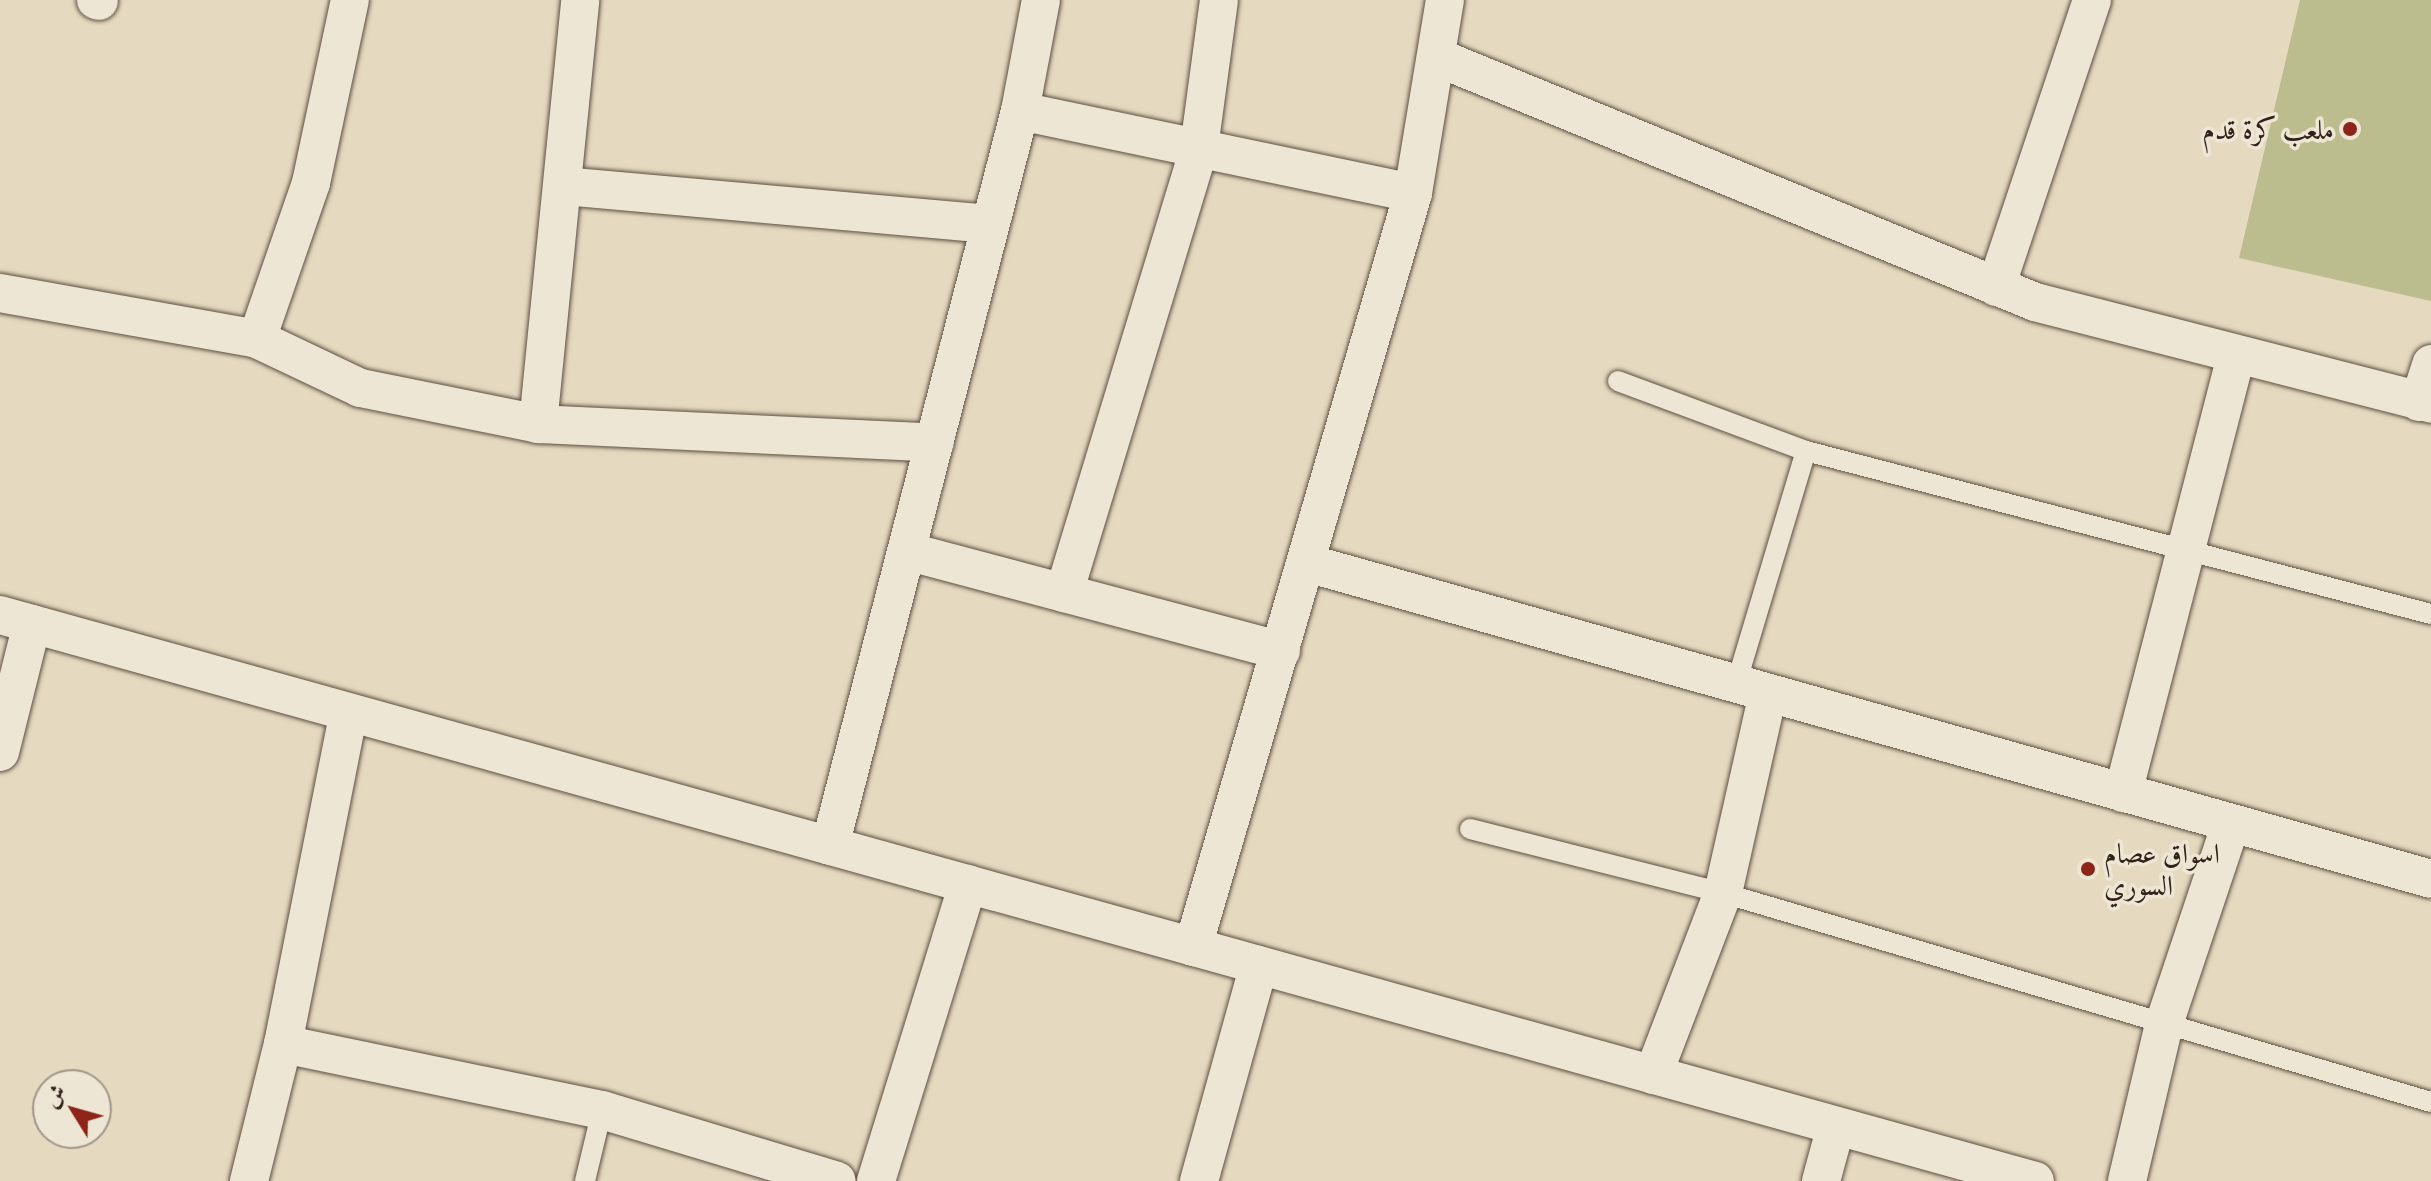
<!DOCTYPE html>
<meta charset="utf-8">
<style>
body{margin:0}
#map{position:relative;width:2431px;height:1181px;overflow:hidden;background:#e5d9bf;font-family:"Gentium Book Plus",Amiri,serif}
div>[style]{position:absolute}
[style*='--x']{left:calc(var(--x)*1px);top:calc(var(--y)*1px);width:calc(var(--w)*1px);rotate:calc(var(--a)*1deg)}
.green>*{inset:0;background:#bbbd8e}
.roads{filter:drop-shadow(0 0 2px #5d4f42) drop-shadow(0 0 2px #5d4f42)}
.lane>*{height:20px;margin:-10px;padding:0 10px;transform-origin:10px;border-radius:10px;background:#eee6d5}
.street>*{height:38px;margin:-19px;padding:0 19px;transform-origin:19px;border-radius:19px;background:#eee6d5}
.dots>*{width:22px;height:22px;translate:-50% -50%;box-sizing:border-box;border:4px solid #eee6d5;border-radius:50%}
span{translate:-50% -50%;white-space:nowrap;text-align:center;line-height:1.15;-webkit-text-stroke:7px #eee6d5;paint-order:stroke}
.poi-label{font-size:28px;color:#302119}
.right{translate:-100% -50%;text-align:right}
.left{translate:0 -50%;text-align:left}
.north{position:absolute;left:32px;top:1069px;width:80px;height:80px;box-sizing:border-box;background:#eee6d5;border:2px solid #a2978a;border-radius:50%;rotate:307deg;font-size:22px;font-weight:700;line-height:32px;text-align:center;color:#302119}
.north::after{content:'';display:block;margin:auto;width:28px;height:36px;background:#8f2418;clip-path:polygon(50% 0,100% 100%,50% 72%,0 100%)}
</style>
<div id="map">
<div class="green">
<div style="clip-path:polygon(2300px 0,2431px 0,2431px 301px,2239px 258px)"></div>
</div>
<div class="roads">
<div class="lane">
<div style="--x:1618;--y:381;--w:201;--a:20.4"></div>
<div style="--x:1806;--y:451;--w:646;--a:14.62"></div>
<div style="--x:1736;--y:684;--w:243;--a:-73.3"></div>
<div style="--x:1470;--y:829;--w:261;--a:14.2"></div>
<div style="--x:1723;--y:893;--w:738;--a:16.45"></div>
<div style="--x:585;--y:1181;--w:73;--a:-76.5"></div>
</div>
<div class="street">
<div style="--x:96;--y:0;--w:3;--a:18"></div>
<div style="--x:1439;--y:58;--w:644;--a:22.26"></div>
<div style="--x:2035;--y:302;--w:409;--a:14.4"></div>
<div style="--x:1020;--y:111;--w:401;--a:11.8"></div>
<div style="--x:564;--y:186;--w:425;--a:5.1"></div>
<div style="--x:1996;--y:287;--w:303;--a:-71.5"></div>
<div style="--x:0;--y:293;--w:261;--a:10.1"></div>
<div style="--x:257;--y:339;--w:114;--a:25.4"></div>
<div style="--x:360;--y:388;--w:182;--a:11.4"></div>
<div style="--x:538;--y:424;--w:397;--a:2.7"></div>
<div style="--x:257;--y:339;--w:165;--a:-70.9"></div>
<div style="--x:311;--y:183;--w:187;--a:-78"></div>
<div style="--x:2419;--y:402;--w:40;--a:-72"></div>
<div style="--x:538;--y:424;--w:426;--a:-84.3"></div>
<div style="--x:910;--y:552;--w:384;--a:14.9"></div>
<div style="--x:1307;--y:563;--w:1168;--a:15.7"></div>
<div style="--x:1064;--y:593;--w:465;--a:-73.1"></div>
<div style="--x:1199;--y:148;--w:149;--a:-82.3"></div>
<div style="--x:0;--y:615;--w:2112;--a:15.54"></div>
<div style="--x:0;--y:752;--w:132;--a:-76"></div>
<div style="--x:2123;--y:793;--w:452;--a:-75.5"></div>
<div style="--x:830;--y:846;--w:759;--a:-75.51"></div>
<div style="--x:1020;--y:111;--w:113;--a:-79.3"></div>
<div style="--x:1193;--y:947;--w:785;--a:-73.73"></div>
<div style="--x:1413;--y:193;--w:196;--a:-80.6"></div>
<div style="--x:283;--y:1044;--w:326;--a:11.7"></div>
<div style="--x:602;--y:1110;--w:245;--a:16.8"></div>
<div style="--x:1653;--y:1075;--w:195;--a:-69"></div>
<div style="--x:1723;--y:893;--w:205;--a:-77.3"></div>
<div style="--x:249;--y:1181;--w:141;--a:-76.1"></div>
<div style="--x:283;--y:1044;--w:338;--a:-78.8"></div>
<div style="--x:876;--y:1181;--w:311;--a:-72.8"></div>
<div style="--x:1199;--y:1181;--w:224;--a:-74.5"></div>
<div style="--x:1821;--y:1181;--w:57;--a:-74.7"></div>
<div style="--x:2127;--y:1181;--w:161;--a:-76.7"></div>
<div style="--x:2164;--y:1024;--w:211;--a:-71.5"></div>
</div>
</div>
<div class="dots">
<div style="left:2350px;top:129px;background:#8f2418"></div>
<div style="left:2088px;top:869px;background:#8f2418"></div>
</div>
<div class="poi-label">
<span class="right" style="left:2334px;top:129px">ملعب كرة قدم</span>
<span class="left" style="left:2104px;top:869px">اسواق عصام<br>السوري</span>
</div>
<div class="north">ش</div>
</div>
